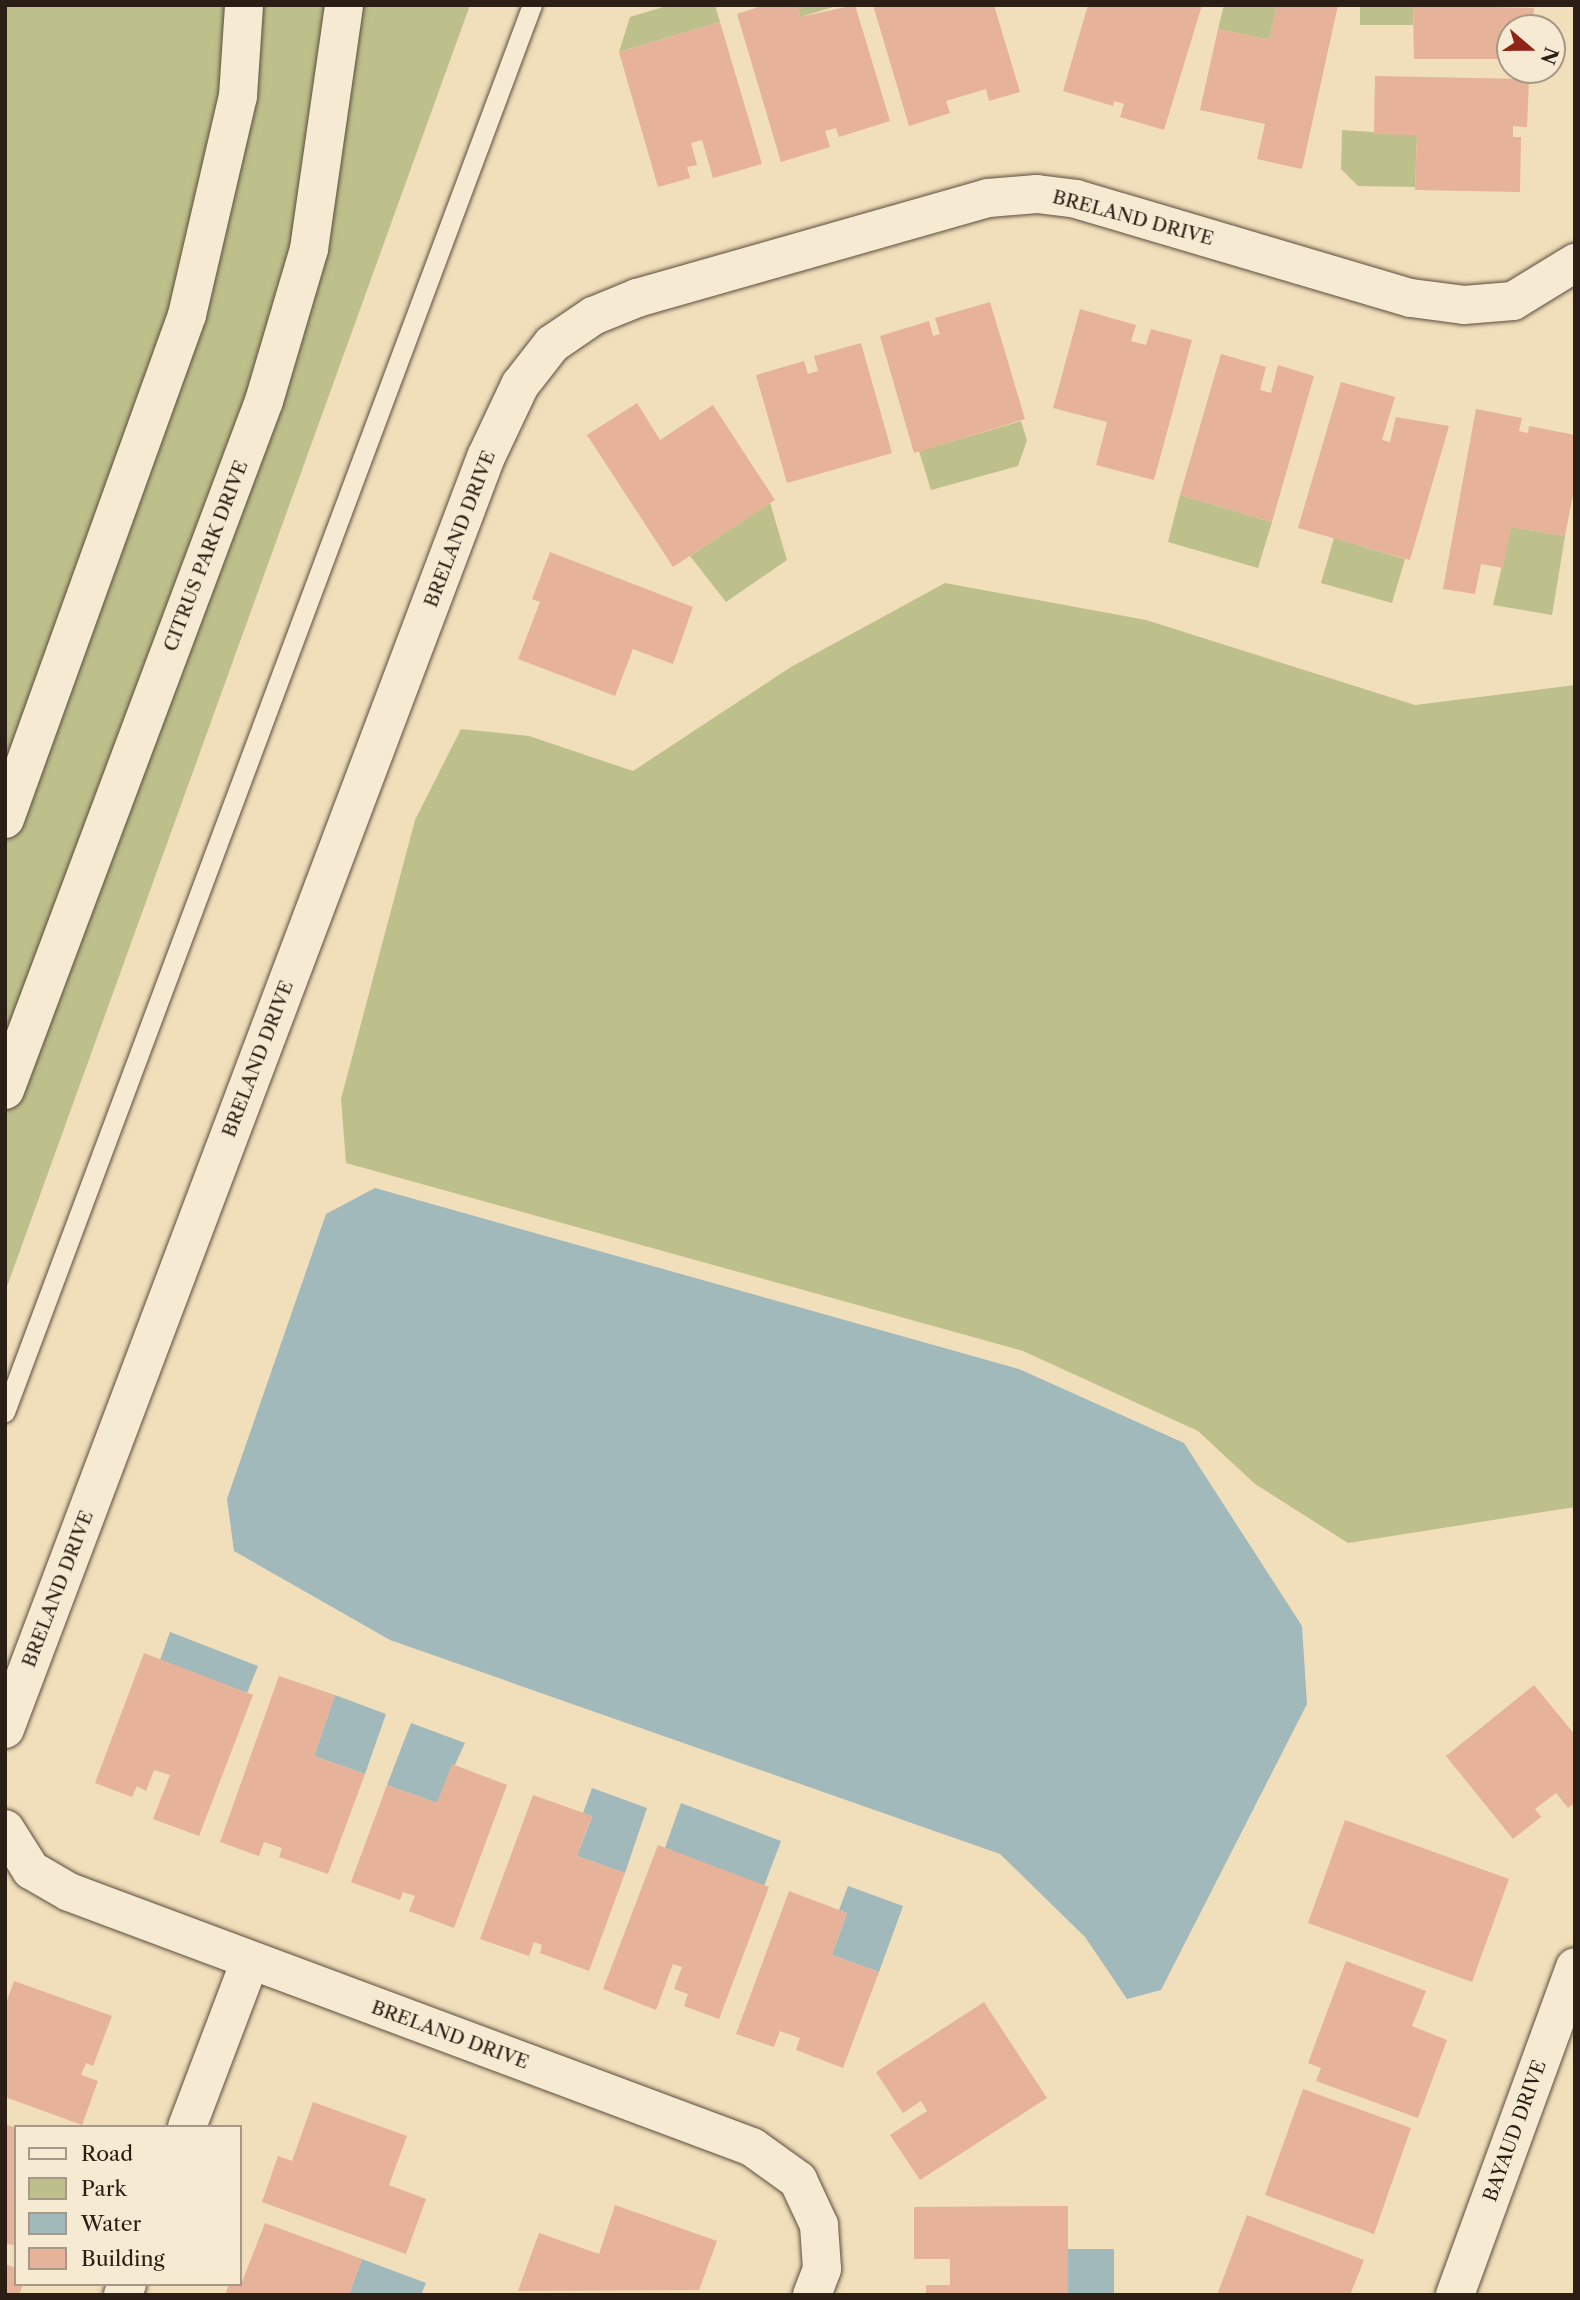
<!DOCTYPE html>
<style>
body{margin:0}
#map{position:relative;width:1580px;height:2300px;overflow:hidden;background:#f1deba;font-family:"Libre Caslon Text",serif}
div>[style]{position:absolute}
[style*='--x']{left:calc(var(--x)*1px);top:calc(var(--y)*1px);width:calc(var(--w)*1px);rotate:calc(var(--a)*1deg)}
.green>*{inset:0;background:#bec08c}
.water>*{inset:0;background:#a1b9bb}
.building>*{inset:0;background:#e7b29a}
.roads{filter:drop-shadow(0 0 2px #5c4e3e) drop-shadow(0 0 2px #5c4e3e)}
.lane>*{height:19px;margin:-9.5px;padding:0 9.5px;transform-origin:9.5px;border-radius:9.5px;background:#f6ead2}
.street>*{height:38px;margin:-19px;padding:0 19px;transform-origin:19px;border-radius:19px;background:#f6ead2}
.secondary>*{height:38px;margin:-19px;padding:0 19px;transform-origin:19px;border-radius:19px;background:#f6ead2}
span{translate:-50% -50%;white-space:nowrap;text-align:center;line-height:1.15;-webkit-text-stroke:5px #f6ead2;paint-order:stroke}
.street-label{font-size:19px;color:#2b1e14}
.frame{position:absolute;inset:0;border:7px solid #2b1e14;pointer-events:none}
.legend{position:absolute;left:14px;top:2125px;width:228px;height:161px;box-sizing:border-box;background:#f6ead2;border:2px solid #a59886;margin:0;padding:9px 12px;list-style:none;font-size:21px;color:#2b1e14}
.legend li{display:flex;align-items:center;gap:14px;height:35px}
.legend b{width:35px;border:2px solid #a59886}
.north{position:absolute;left:1496px;top:14px;width:70px;height:70px;box-sizing:border-box;background:#f6ead2;border:2px solid #a59886;border-radius:50%;rotate:110deg;font-size:19px;font-weight:700;line-height:28px;text-align:center;color:#2b1e14}
.north::after{content:'';display:block;margin:auto;width:24px;height:32px;background:#8f2418;clip-path:polygon(50% 0,100% 100%,50% 72%,0 100%)}
</style>
<div id="map">
<div class="green">
<div style="clip-path:polygon(5px 5px,470px 5px,5px 1292px)"></div>
<div style="clip-path:polygon(670px 5px,715px 5px,720px 22px,619px 52px,630px 17px)"></div>
<div style="clip-path:polygon(797px 5px,840px 5px,800px 17px)"></div>
<div style="clip-path:polygon(1224px 5px,1277px 5px,1269px 40px,1218px 29px)"></div>
<div style="clip-path:polygon(1360px 5px,1413px 5px,1413px 25px,1360px 25px)"></div>
<div style="clip-path:polygon(1342px 130px,1417px 135px,1415px 187px,1358px 186px,1341px 169px)"></div>
<div style="clip-path:polygon(1021px 421px,1027px 440px,1018px 466px,931px 490px,919px 451px)"></div>
<div style="clip-path:polygon(1180px 495px,1272px 522px,1258px 568px,1168px 542px)"></div>
<div style="clip-path:polygon(770px 503px,787px 560px,726px 602px,690px 556px)"></div>
<div style="clip-path:polygon(1511px 527px,1565px 536px,1552px 615px,1493px 605px)"></div>
<div style="clip-path:polygon(1334px 538px,1405px 559px,1392px 603px,1321px 583px)"></div>
<div style="clip-path:polygon(945px 583px,1146px 620px,1415px 705px,1575px 685px,1575px 1507px,1348px 1543px,1255px 1484px,1198px 1431px,1023px 1351px,346px 1163px,341px 1099px,415px 820px,461px 729px,529px 736px,633px 771px,791px 667px)"></div>
</div>
<div class="water">
<div style="clip-path:polygon(375px 1188px,1019px 1369px,1184px 1443px,1302px 1626px,1307px 1704px,1161px 1990px,1127px 1999px,1085px 1937px,1000px 1854px,390px 1640px,234px 1551px,227px 1499px,326px 1214px)"></div>
<div style="clip-path:polygon(170px 1632px,258px 1666px,247px 1693px,160px 1660px)"></div>
<div style="clip-path:polygon(335px 1695px,386px 1714px,365px 1774px,314px 1756px)"></div>
<div style="clip-path:polygon(411px 1723px,465px 1743px,437px 1803px,387px 1785px)"></div>
<div style="clip-path:polygon(592px 1788px,647px 1808px,625px 1873px,577px 1856px,592px 1817px,583px 1813px)"></div>
<div style="clip-path:polygon(681px 1803px,781px 1841px,764px 1886px,665px 1848px)"></div>
<div style="clip-path:polygon(848px 1886px,903px 1906px,879px 1972px,832px 1955px,847px 1913px,839px 1910px)"></div>
<div style="clip-path:polygon(1067px 2249px,1114px 2249px,1114px 2295px,1068px 2295px)"></div>
<div style="clip-path:polygon(362px 2259px,426px 2283px,421px 2295px,349px 2295px)"></div>
</div>
<div class="building">
<div style="clip-path:polygon(765px 5px,797px 5px,800px 17px,855px 5px,890px 121px,839px 137px,836px 128px,825px 131px,830px 147px,781px 162px,737px 14px)"></div>
<div style="clip-path:polygon(873px 5px,994px 5px,1020px 92px,989px 101px,986px 89px,946px 101px,950px 113px,909px 126px)"></div>
<div style="clip-path:polygon(1088px 5px,1202px 5px,1164px 130px,1120px 117px,1124px 104px,1114px 101px,1113px 106px,1063px 91px)"></div>
<div style="clip-path:polygon(1277px 5px,1338px 5px,1302px 169px,1257px 159px,1265px 124px,1200px 110px,1218px 29px,1269px 40px)"></div>
<div style="clip-path:polygon(1413px 5px,1534px 8px,1533px 28px,1510px 28px,1510px 59px,1414px 59px)"></div>
<div style="clip-path:polygon(720px 22px,762px 164px,713px 178px,702px 140px,691px 143px,697px 165px,687px 167px,690px 178px,658px 187px,619px 52px)"></div>
<div style="clip-path:polygon(1375px 76px,1529px 79px,1527px 127px,1513px 126px,1513px 137px,1521px 137px,1520px 192px,1415px 190px,1417px 135px,1374px 134px)"></div>
<div style="clip-path:polygon(990px 302px,1025px 419px,914px 453px,880px 336px,929px 321px,933px 336px,940px 334px,935px 318px)"></div>
<div style="clip-path:polygon(1080px 309px,1136px 325px,1131px 341px,1146px 345px,1151px 329px,1192px 340px,1154px 480px,1096px 465px,1107px 422px,1053px 408px)"></div>
<div style="clip-path:polygon(861px 343px,892px 453px,787px 483px,756px 375px,804px 361px,808px 374px,818px 371px,814px 356px)"></div>
<div style="clip-path:polygon(1221px 354px,1266px 367px,1260px 390px,1271px 393px,1278px 365px,1314px 376px,1272px 522px,1180px 495px)"></div>
<div style="clip-path:polygon(1341px 382px,1395px 397px,1382px 440px,1390px 442px,1396px 417px,1449px 426px,1410px 560px,1298px 528px)"></div>
<div style="clip-path:polygon(637px 403px,660px 440px,713px 405px,775px 500px,673px 567px,587px 435px)"></div>
<div style="clip-path:polygon(1476px 409px,1522px 418px,1519px 431px,1528px 433px,1529px 426px,1575px 435px,1575px 484px,1565px 536px,1511px 527px,1503px 568px,1481px 564px,1475px 594px,1443px 589px)"></div>
<div style="clip-path:polygon(550px 552px,693px 607px,673px 664px,633px 649px,615px 696px,518px 659px,540px 602px,532px 599px)"></div>
<div style="clip-path:polygon(144px 1653px,253px 1695px,199px 1836px,153px 1819px,170px 1775px,154px 1770px,146px 1791px,137px 1786px,132px 1797px,95px 1783px)"></div>
<div style="clip-path:polygon(279px 1676px,335px 1695px,314px 1756px,365px 1774px,328px 1874px,279px 1857px,282px 1848px,264px 1842px,259px 1856px,220px 1842px)"></div>
<div style="clip-path:polygon(1534px 1685px,1575px 1735px,1575px 1803px,1568px 1808px,1556px 1793px,1535px 1809px,1541px 1817px,1513px 1839px,1446px 1756px)"></div>
<div style="clip-path:polygon(452px 1764px,507px 1785px,454px 1928px,409px 1911px,415px 1896px,403px 1892px,400px 1900px,351px 1882px,387px 1785px,437px 1803px)"></div>
<div style="clip-path:polygon(533px 1795px,592px 1816px,577px 1856px,625px 1873px,589px 1971px,540px 1953px,542px 1945px,534px 1942px,529px 1956px,480px 1939px)"></div>
<div style="clip-path:polygon(1345px 1820px,1509px 1879px,1472px 1982px,1308px 1923px)"></div>
<div style="clip-path:polygon(658px 1845px,769px 1887px,719px 2019px,684px 2006px,688px 1994px,674px 1989px,682px 1967px,673px 1964px,656px 2010px,603px 1989px)"></div>
<div style="clip-path:polygon(789px 1891px,847px 1913px,832px 1955px,879px 1972px,843px 2068px,796px 2050px,800px 2038px,780px 2031px,774px 2047px,736px 2034px)"></div>
<div style="clip-path:polygon(1346px 1961px,1426px 1991px,1412px 2026px,1447px 2040px,1418px 2118px,1316px 2081px,1321px 2068px,1308px 2063px)"></div>
<div style="clip-path:polygon(14px 1981px,112px 2016px,93px 2066px,86px 2063px,81px 2075px,98px 2081px,82px 2125px,5px 2097px,5px 2006px)"></div>
<div style="clip-path:polygon(984px 2002px,1047px 2098px,920px 2180px,890px 2135px,927px 2111px,921px 2101px,903px 2113px,876px 2072px)"></div>
<div style="clip-path:polygon(1303px 2089px,1411px 2128px,1374px 2234px,1265px 2195px)"></div>
<div style="clip-path:polygon(313px 2102px,407px 2136px,389px 2185px,426px 2199px,406px 2254px,262px 2202px,278px 2156px,292px 2161px)"></div>
<div style="clip-path:polygon(5px 2124px,16px 2128px,16px 2246px,5px 2243px)"></div>
<div style="clip-path:polygon(615px 2205px,717px 2241px,699px 2290px,518px 2291px,539px 2233px,599px 2254px)"></div>
<div style="clip-path:polygon(1068px 2206px,1068px 2295px,926px 2295px,926px 2285px,950px 2285px,950px 2259px,914px 2259px,914px 2207px)"></div>
<div style="clip-path:polygon(1247px 2215px,1364px 2260px,1350px 2295px,1217px 2295px)"></div>
<div style="clip-path:polygon(265px 2223px,362px 2259px,349px 2295px,225px 2295px,229px 2284px,242px 2282px)"></div>
<div style="clip-path:polygon(5px 2264px,16px 2268px,16px 2284px,23px 2284px,19px 2295px,5px 2295px)"></div>
</div>
<div class="roads">
<div class="lane">
<div style="--x:5;--y:1412;--w:1502;--a:-69.47"></div>
</div>
<div class="street">
<div style="--x:5;--y:1729;--w:1360;--a:-69.29"></div>
<div style="--x:486;--y:457;--w:80;--a:-64.7"></div>
<div style="--x:520;--y:385;--w:52;--a:-52"></div>
<div style="--x:552;--y:344;--w:50;--a:-34.3"></div>
<div style="--x:593;--y:316;--w:48;--a:-22.2"></div>
<div style="--x:637;--y:298;--w:365;--a:-15.9"></div>
<div style="--x:988;--y:198;--w:49;--a:-4.7"></div>
<div style="--x:1037;--y:194;--w:39;--a:7"></div>
<div style="--x:1076;--y:199;--w:349;--a:16.5"></div>
<div style="--x:1411;--y:298;--w:53;--a:7.5"></div>
<div style="--x:1464;--y:305;--w:49;--a:-4.7"></div>
<div style="--x:1513;--y:301;--w:73;--a:-31.5"></div>
<div style="--x:5;--y:1829;--w:49;--a:57.6"></div>
<div style="--x:31;--y:1870;--w:44;--a:30.1"></div>
<div style="--x:69;--y:1892;--w:729;--a:20.47"></div>
<div style="--x:752;--y:2147;--w:57;--a:35.7"></div>
<div style="--x:798;--y:2180;--w:50;--a:65"></div>
<div style="--x:819;--y:2225;--w:44;--a:86.1"></div>
<div style="--x:822;--y:2269;--w:28;--a:111"></div>
<div style="--x:187;--y:2127;--w:178;--a:-69.2"></div>
<div style="--x:123;--y:2295;--w:12;--a:-70"></div>
<div style="--x:1455;--y:2295;--w:349;--a:-69.9"></div>
</div>
<div class="secondary">
<div style="--x:5;--y:819;--w:536;--a:-70.14"></div>
<div style="--x:187;--y:315;--w:225;--a:-76.9"></div>
<div style="--x:238;--y:96;--w:91;--a:-86.2"></div>
<div style="--x:5;--y:1090;--w:736;--a:-69.4"></div>
<div style="--x:264;--y:401;--w:159;--a:-73.5"></div>
<div style="--x:309;--y:249;--w:246;--a:-81.8"></div>
</div>
</div>
<div class="street-label">
<span style="left:1133px;top:218px;rotate:15deg">BRELAND DRIVE</span>
<span style="left:460px;top:529px;rotate:-69deg">BRELAND DRIVE</span>
<span style="left:206px;top:556px;rotate:-69deg">CITRUS PARK DRIVE</span>
<span style="left:258px;top:1059px;rotate:-69deg">BRELAND DRIVE</span>
<span style="left:58px;top:1589px;rotate:-69deg">BRELAND DRIVE</span>
<span style="left:450px;top:2035px;rotate:20deg">BRELAND DRIVE</span>
<span style="left:1515px;top:2131px;rotate:-70deg">BAYAUD DRIVE</span>
</div>
<div class="frame"></div>
<ul class="legend">
<li><b style="height:9px;background:#f6ead2"></b>Road</li>
<li><b style="height:19px;background:#bec08c"></b>Park</li>
<li><b style="height:19px;background:#a1b9bb"></b>Water</li>
<li><b style="height:19px;background:#e7b29a"></b>Building</li>
</ul>
<div class="north">N</div>
</div>
